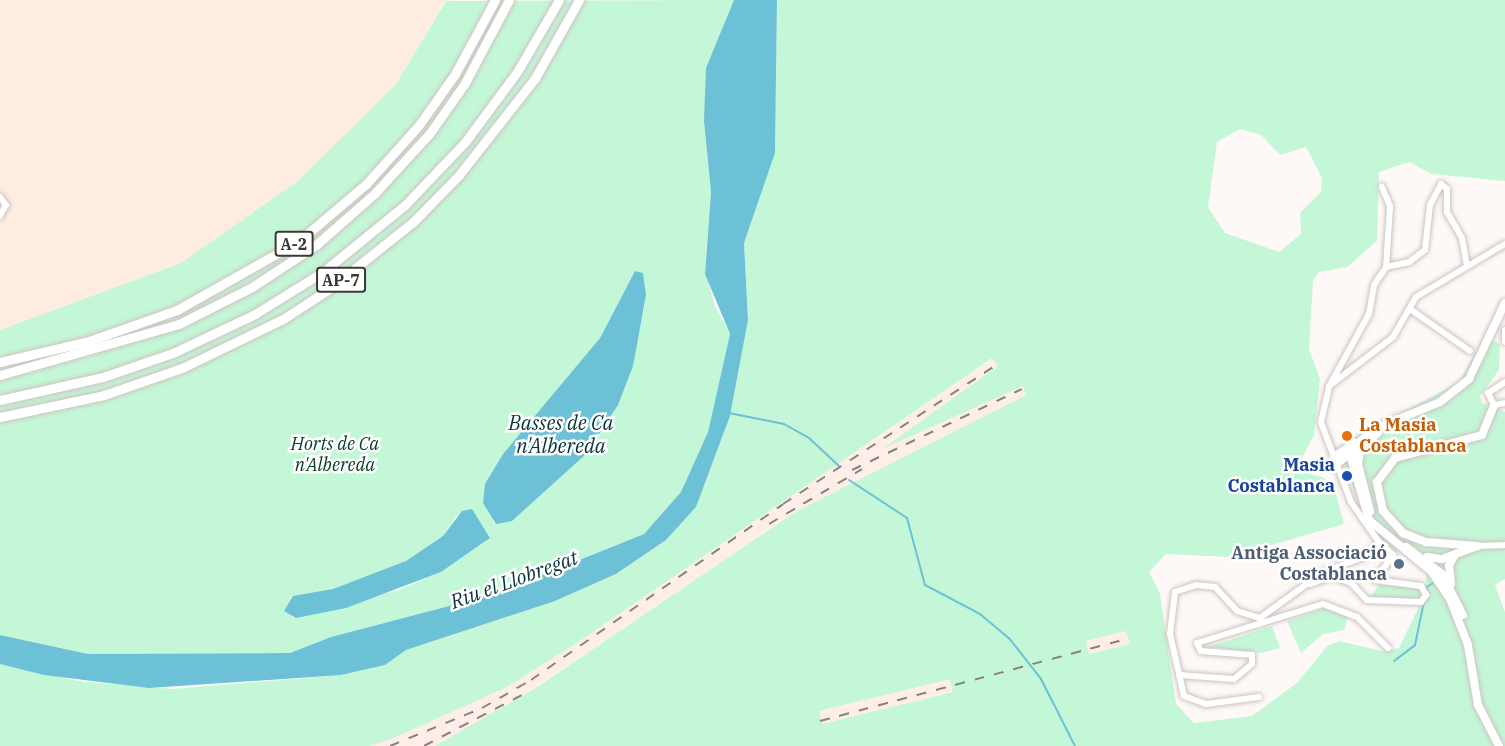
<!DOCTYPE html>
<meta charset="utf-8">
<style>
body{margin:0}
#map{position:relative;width:1505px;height:746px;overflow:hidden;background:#fef9f7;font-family:"IBM Plex Serif",serif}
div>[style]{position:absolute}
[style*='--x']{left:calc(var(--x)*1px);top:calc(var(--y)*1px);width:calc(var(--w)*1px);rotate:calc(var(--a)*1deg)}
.built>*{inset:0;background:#ffeee8}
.industrial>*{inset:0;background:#feece1}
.green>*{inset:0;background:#c4f7d7}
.water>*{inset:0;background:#6cc1d6}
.stream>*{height:2px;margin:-1px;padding:0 1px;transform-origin:1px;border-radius:1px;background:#6cc1d6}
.roads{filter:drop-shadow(0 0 2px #ccc4c1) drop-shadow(0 0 2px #ccc4c1)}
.minor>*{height:6px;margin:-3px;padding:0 3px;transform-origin:3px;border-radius:3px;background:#fff}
.major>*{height:8px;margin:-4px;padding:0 4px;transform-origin:4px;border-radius:4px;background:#fff}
.highway>*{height:9px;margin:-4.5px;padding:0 4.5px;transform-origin:4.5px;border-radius:4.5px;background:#fff}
.rail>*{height:2px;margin-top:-1px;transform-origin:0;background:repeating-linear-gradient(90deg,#878281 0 10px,transparent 0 20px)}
.dots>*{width:16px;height:16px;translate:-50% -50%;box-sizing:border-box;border:3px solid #fff;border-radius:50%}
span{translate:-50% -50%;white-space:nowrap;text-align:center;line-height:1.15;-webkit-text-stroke:5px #fff;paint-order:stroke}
.shield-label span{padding:2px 4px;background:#fff;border:2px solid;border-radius:4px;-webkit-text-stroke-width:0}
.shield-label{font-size:16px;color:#3c3837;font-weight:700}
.food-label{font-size:18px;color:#c56008;font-weight:700}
.left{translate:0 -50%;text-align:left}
.park-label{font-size:18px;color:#0b4026;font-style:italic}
.transit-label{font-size:18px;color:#164399;font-weight:700}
.right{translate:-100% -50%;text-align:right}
.service-label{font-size:18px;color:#4e5e75;font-weight:700}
.water-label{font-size:20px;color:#09333c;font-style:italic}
</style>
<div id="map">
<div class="built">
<div style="clip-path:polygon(992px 358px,998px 366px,885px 447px,1023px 386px,1026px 395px,797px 511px,490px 718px,435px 746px,368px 746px,505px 688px,577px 643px)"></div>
<div style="clip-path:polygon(1127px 631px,1130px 644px,1089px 654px,1086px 641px)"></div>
<div style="clip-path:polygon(950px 678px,954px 692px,822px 725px,819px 711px)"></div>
</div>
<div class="industrial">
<div style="clip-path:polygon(0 0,455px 0,445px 1px,396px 84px,370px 114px,298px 181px,181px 263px,0 330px)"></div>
</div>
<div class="green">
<div style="clip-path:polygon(evenodd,734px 0,718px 40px,704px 121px,711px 192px,705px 268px,715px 306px,730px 334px,708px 432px,681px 492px,644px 534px,495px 594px,331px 637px,290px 653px,88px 654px,0 635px,0 330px,181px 263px,298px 181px,396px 84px,446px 1px,734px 0,635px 271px,644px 276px,645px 305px,585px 455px,512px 521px,494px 523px,484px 487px,503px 454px,600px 338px,635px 271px,734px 0,457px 515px,488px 540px,441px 572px,398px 590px,293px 618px,290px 598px,333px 589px,403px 563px,443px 536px,457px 515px)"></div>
<div style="clip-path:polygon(evenodd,777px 0,1505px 0,1505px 181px,1432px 174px,1409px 162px,1379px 172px,1377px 241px,1347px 267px,1319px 272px,1313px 281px,1309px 349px,1320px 379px,1314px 435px,1300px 462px,1304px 472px,1324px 478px,1335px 490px,1344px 524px,1230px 557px,1166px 554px,1149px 572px,1160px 594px,1176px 704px,1194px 723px,1252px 716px,1297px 683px,1327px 646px,1339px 641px,1382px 651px,1399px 648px,1425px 594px,1427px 570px,1374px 534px,1342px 462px,1354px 438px,1459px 382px,1483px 339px,1500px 343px,1499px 370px,1480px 396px,1482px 403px,1505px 412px,1505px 579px,1495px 585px,1505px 612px,1505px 746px,435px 746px,534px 689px,797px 511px,1026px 395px,1023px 386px,882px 449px,998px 366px,992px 358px,577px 643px,505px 688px,391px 739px,368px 746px,0 746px,0 664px,78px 681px,173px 689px,341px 675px,385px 665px,406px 650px,555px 601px,616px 574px,666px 540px,696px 507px,730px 416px,748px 320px,744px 243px,775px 153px,777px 0,1240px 129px,1261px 135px,1280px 155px,1306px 147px,1322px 178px,1321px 192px,1300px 213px,1301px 234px,1279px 252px,1225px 233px,1208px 207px,1217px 142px,1240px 129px,777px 0,1126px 631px,1130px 644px,1089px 654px,1086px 641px,1126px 631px,777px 0,950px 679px,953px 692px,822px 724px,819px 711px,950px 679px)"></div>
<div style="clip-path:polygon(1379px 585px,1418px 587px,1422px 599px,1370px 598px)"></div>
<div style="clip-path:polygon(1328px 607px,1349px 614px,1344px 630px,1323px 634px,1301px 653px,1287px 621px)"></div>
<div style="clip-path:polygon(1272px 626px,1280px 648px,1261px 653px,1208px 647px)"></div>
</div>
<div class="water">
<div style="clip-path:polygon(734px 0,777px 0,775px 153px,744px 243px,748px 320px,730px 416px,696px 507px,666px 540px,616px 574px,555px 601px,406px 650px,385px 665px,341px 675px,149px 688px,44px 675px,0 664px,0 635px,88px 654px,290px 653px,331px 637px,495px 594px,644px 534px,681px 492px,708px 432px,730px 334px,705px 274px,711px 192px,704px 121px,706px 68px)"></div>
<div style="clip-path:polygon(635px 271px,643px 273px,646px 295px,633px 366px,618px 405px,585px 455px,512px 521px,496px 524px,483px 503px,485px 484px,503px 454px,600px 338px)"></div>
<div style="clip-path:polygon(472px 509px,490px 538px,441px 572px,346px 608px,296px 618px,284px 611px,293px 596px,333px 589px,406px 561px,443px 536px,462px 511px)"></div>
</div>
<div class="stream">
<div style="--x:729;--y:413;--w:56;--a:11.3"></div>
<div style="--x:784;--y:424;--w:29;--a:29"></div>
<div style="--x:809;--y:438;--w:41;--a:43"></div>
<div style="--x:849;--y:480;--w:69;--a:33.2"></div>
<div style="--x:907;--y:518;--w:69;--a:75"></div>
<div style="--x:925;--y:585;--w:62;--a:27.8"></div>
<div style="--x:980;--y:614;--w:38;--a:40"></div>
<div style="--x:1009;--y:638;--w:52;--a:52"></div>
<div style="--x:1041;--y:679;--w:75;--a:63.1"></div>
<div style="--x:1394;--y:661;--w:26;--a:-37"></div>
<div style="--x:1415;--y:645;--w:59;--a:-78.3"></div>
<div style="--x:1427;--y:587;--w:7;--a:-34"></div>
</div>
<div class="roads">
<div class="minor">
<div style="--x:0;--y:197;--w:10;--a:53"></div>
<div style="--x:6;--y:205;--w:13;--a:119"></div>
<div style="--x:1386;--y:267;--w:24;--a:-12"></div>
<div style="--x:1409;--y:262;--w:20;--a:-37"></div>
<div style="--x:1425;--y:250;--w:45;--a:-83.7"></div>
<div style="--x:1430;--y:205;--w:24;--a:-62"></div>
<div style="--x:1441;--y:184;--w:8;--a:40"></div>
<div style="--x:1447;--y:189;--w:23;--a:90"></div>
<div style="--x:1447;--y:212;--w:30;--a:60"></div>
<div style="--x:1462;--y:238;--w:27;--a:80"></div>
<div style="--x:1410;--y:309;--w:73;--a:35"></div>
<div style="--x:1505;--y:330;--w:12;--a:90"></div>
<div style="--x:1505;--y:382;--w:20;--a:147"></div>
<div style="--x:1488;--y:393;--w:13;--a:63"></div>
<div style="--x:1494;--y:405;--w:11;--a:-10"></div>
<div style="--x:1331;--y:383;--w:79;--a:-61.2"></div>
<div style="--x:1369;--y:314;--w:29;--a:-80"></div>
<div style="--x:1374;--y:285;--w:22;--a:-56"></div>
<div style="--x:1386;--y:267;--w:61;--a:-86.2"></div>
<div style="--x:1390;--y:206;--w:21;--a:-113"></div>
<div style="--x:1478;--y:546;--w:27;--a:-2"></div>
<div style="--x:1310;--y:584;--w:23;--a:-20"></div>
<div style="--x:1332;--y:576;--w:20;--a:20"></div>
<div style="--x:1351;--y:583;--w:23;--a:47"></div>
<div style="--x:1367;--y:600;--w:54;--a:2.1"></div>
<div style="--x:1421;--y:602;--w:9;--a:-54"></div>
<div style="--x:1426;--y:595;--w:10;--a:-119"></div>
<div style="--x:1421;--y:586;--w:46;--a:-172.6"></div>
<div style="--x:1375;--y:580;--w:31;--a:-54"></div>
<div style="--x:1393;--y:555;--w:19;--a:-137"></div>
<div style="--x:1179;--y:675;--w:55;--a:4.2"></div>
<div style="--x:1234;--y:679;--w:23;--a:-40"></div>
<div style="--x:1252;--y:664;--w:9;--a:-90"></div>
<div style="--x:1252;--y:655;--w:51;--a:-175.5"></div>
<div style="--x:1201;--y:651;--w:9;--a:-117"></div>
<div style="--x:1197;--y:643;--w:132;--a:-17.2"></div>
<div style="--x:1323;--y:604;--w:36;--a:21"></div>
<div style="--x:1357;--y:617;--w:44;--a:45"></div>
<div style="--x:1259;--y:697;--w:53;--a:172.5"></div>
<div style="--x:1206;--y:704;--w:23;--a:-160"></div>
<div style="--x:1184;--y:696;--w:64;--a:-102.7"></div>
<div style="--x:1170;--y:634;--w:42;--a:-83.2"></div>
<div style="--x:1175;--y:592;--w:22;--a:-18"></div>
<div style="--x:1196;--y:585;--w:19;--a:6"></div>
<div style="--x:1215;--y:587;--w:33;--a:47"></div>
<div style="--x:1237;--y:611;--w:24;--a:17"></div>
<div style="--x:1260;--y:618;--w:77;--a:-36"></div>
<div style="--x:1322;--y:573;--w:49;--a:-21.4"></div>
<div style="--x:1368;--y:555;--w:17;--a:-50"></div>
<div style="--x:1379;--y:542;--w:49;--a:-125"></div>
<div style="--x:1351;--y:502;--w:85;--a:-110.6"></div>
<div style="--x:1321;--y:422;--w:37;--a:-77"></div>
<div style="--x:1329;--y:386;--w:81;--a:-37.4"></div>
<div style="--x:1393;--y:337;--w:46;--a:-60.1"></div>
<div style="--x:1416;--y:297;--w:104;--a:-30.8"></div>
</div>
<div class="major">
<div style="--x:1360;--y:451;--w:13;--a:99"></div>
<div style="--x:1358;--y:464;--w:49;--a:75.7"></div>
<div style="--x:1334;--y:457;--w:25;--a:-34"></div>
<div style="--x:1336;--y:464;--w:52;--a:-36.4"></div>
<div style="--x:1478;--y:546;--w:52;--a:-175.6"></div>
<div style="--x:1426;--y:542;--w:25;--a:-159"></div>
<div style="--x:1403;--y:533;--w:30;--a:-132"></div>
<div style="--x:1383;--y:511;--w:30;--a:-102"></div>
<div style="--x:1377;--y:482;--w:30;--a:-53"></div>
<div style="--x:1395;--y:458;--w:90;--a:-14.8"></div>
<div style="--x:1482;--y:435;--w:32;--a:-68"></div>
<div style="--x:1406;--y:547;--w:45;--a:36.9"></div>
<div style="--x:1442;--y:574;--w:46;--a:62.9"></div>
<div style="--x:1427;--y:557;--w:15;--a:8"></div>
<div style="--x:1442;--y:559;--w:35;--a:-20"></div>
<div style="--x:1451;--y:584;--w:19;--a:-96"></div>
<div style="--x:1449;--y:565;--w:13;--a:-58"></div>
<div style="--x:1499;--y:746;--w:46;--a:-117.1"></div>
<div style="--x:1478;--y:705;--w:61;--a:-99.5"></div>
<div style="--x:1468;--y:645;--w:49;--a:-111.4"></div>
<div style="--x:1450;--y:599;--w:34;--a:-124"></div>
<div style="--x:1431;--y:571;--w:80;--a:-140.6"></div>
<div style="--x:1369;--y:520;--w:65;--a:-106.2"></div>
<div style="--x:1351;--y:458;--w:17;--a:-65"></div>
<div style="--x:1358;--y:443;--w:22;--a:-39"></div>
<div style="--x:1375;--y:429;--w:70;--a:-22.6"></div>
<div style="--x:1440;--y:402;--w:37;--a:-38"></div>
<div style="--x:1469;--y:379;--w:84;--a:-64.7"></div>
</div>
<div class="highway">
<div style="--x:0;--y:362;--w:91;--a:-13.3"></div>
<div style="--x:89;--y:341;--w:93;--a:-19.4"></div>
<div style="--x:177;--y:310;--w:140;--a:-29.5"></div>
<div style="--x:299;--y:241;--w:88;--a:-40.4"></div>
<div style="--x:366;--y:184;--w:79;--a:-48.1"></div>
<div style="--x:419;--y:125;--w:62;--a:-54.8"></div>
<div style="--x:455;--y:74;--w:84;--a:-61.6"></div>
<div style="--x:0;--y:375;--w:186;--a:-15.9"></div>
<div style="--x:179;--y:324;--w:82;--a:-26.9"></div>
<div style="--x:252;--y:287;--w:77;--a:-33.3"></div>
<div style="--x:316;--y:245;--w:79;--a:-41.4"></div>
<div style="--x:375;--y:193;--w:81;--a:-47.5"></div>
<div style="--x:430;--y:133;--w:61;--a:-55"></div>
<div style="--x:465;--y:83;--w:94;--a:-62.1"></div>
<div style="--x:0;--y:400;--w:106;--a:-12.6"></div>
<div style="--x:103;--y:377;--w:76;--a:-19.1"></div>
<div style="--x:175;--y:352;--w:89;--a:-25.4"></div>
<div style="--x:255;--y:314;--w:81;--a:-31.9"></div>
<div style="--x:324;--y:271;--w:104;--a:-39.2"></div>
<div style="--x:405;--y:205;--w:87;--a:-46.4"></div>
<div style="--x:465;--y:142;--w:87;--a:-53.4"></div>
<div style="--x:517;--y:72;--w:83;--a:-59.7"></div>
<div style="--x:0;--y:417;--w:106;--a:-11.9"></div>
<div style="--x:104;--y:395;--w:83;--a:-19.1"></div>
<div style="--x:182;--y:368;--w:112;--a:-25.9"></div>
<div style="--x:283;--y:319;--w:55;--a:-33.1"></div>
<div style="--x:329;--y:289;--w:107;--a:-38.6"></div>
<div style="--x:413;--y:222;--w:66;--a:-45.6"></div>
<div style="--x:459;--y:175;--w:123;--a:-51.9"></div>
<div style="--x:535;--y:78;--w:90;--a:-60.6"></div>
</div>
</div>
<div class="rail">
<div style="--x:852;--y:470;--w:188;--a:-25.5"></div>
<div style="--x:769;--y:524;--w:108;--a:-30.6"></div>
<div style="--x:820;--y:721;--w:320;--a:-15"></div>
<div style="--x:390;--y:746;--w:100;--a:-22.4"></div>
<div style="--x:482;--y:708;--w:56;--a:-29.7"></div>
<div style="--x:531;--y:680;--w:307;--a:-34.9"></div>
<div style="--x:783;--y:504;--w:253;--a:-33.1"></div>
<div style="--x:424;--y:746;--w:110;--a:-27.5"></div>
</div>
<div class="dots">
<div style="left:1347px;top:436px;background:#e8710a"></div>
<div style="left:1347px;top:476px;background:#1a4fb4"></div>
<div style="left:1399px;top:564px;background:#5c6f8a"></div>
</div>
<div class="shield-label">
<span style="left:294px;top:244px">A-2</span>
<span style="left:341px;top:280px">AP-7</span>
</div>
<div class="food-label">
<span class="left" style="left:1359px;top:436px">La Masia<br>Costablanca</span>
</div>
<div class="park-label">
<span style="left:335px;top:455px">Horts de Ca<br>n'Albereda</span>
</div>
<div class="transit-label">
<span class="right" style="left:1335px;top:476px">Masia<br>Costablanca</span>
</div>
<div class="service-label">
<span class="right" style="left:1387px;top:564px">Antiga Associació<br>Costablanca</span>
</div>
<div class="water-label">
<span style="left:561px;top:434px">Basses de Ca<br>n'Albereda</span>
<span style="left:514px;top:579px;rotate:-20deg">Riu el Llobregat</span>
</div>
</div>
